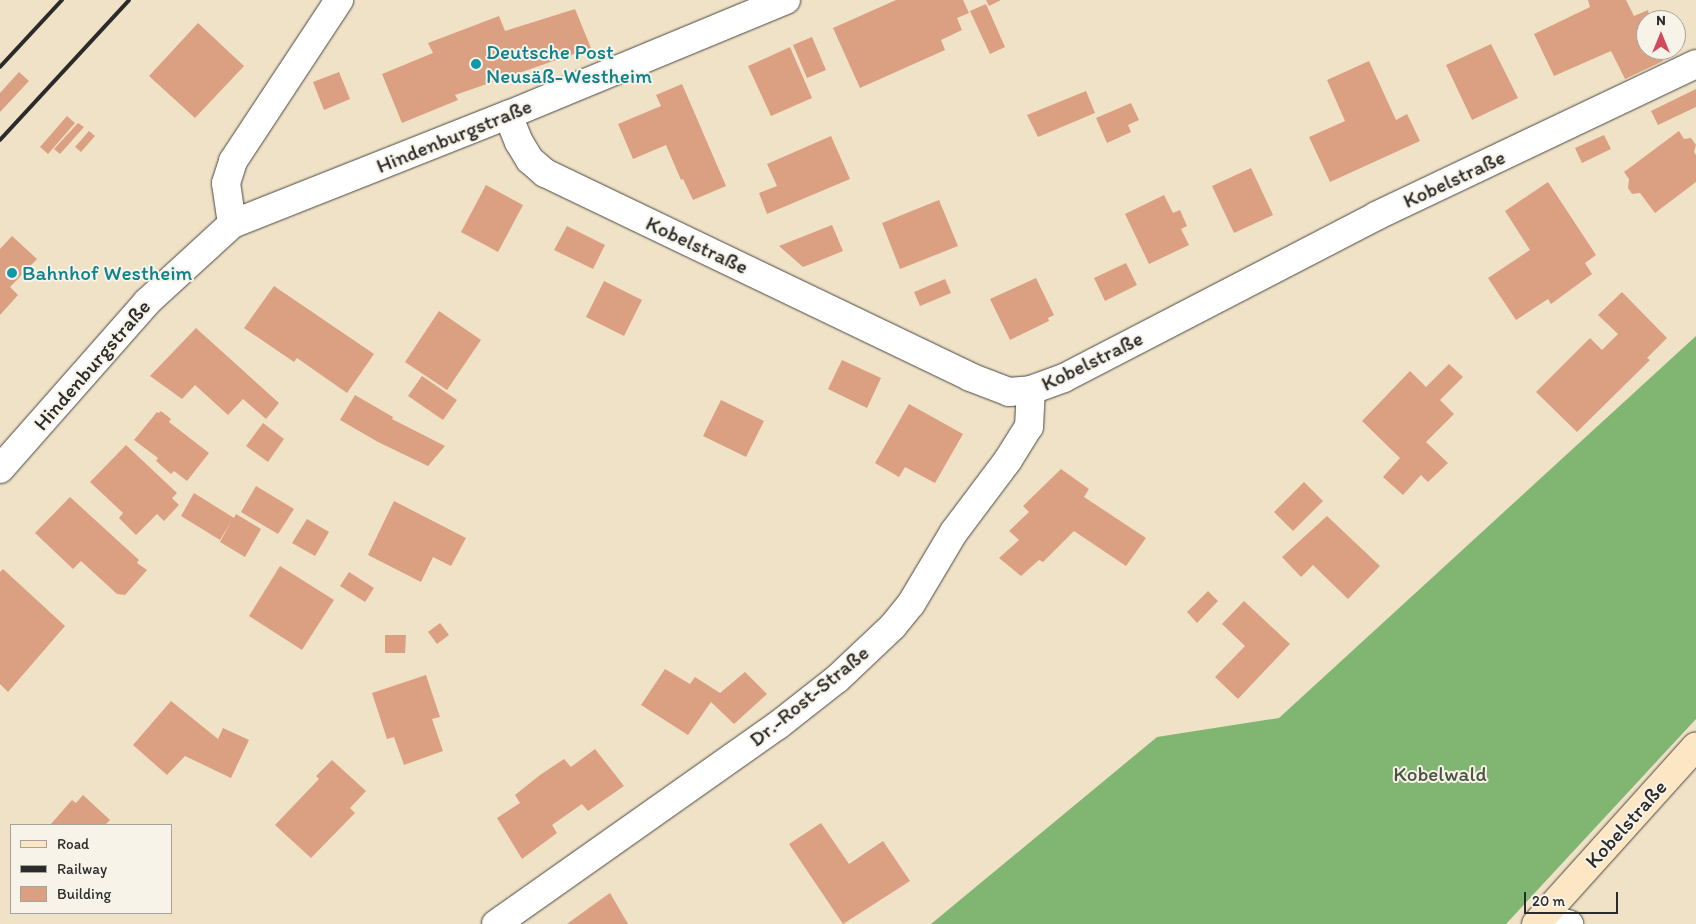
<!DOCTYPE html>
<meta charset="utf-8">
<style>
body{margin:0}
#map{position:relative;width:1696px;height:924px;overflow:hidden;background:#f0e2c6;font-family:Itim,sans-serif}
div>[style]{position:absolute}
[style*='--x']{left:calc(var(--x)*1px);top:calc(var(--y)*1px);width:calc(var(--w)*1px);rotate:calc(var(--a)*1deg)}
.forest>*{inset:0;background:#81b672}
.building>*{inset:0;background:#dba082}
.roads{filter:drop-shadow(0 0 1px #494642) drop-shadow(0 0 1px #494642)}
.street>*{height:28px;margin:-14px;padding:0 14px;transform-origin:14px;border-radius:14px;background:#fff}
.secondary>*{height:28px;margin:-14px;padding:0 14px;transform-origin:14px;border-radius:14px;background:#fce6c4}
.rail>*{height:4px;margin:-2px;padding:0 2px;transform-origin:2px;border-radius:2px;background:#2b2b2b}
.dots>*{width:14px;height:14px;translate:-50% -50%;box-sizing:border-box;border:2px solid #f7f3e8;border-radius:50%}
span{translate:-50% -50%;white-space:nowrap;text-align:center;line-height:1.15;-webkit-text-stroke:4px #f7f3e8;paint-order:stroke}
.culture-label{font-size:21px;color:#0d838f}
.left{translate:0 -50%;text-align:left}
.street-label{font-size:21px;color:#2b2b2b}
.park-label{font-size:21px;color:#495541}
.legend{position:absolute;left:10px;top:824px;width:162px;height:90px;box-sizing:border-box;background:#f7f3e8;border:1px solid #a5a39c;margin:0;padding:6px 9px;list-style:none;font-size:15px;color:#2b2b2b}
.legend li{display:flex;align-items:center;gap:10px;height:25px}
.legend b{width:25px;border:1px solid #a5a39c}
.north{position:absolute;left:1636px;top:10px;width:50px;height:50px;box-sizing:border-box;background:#f7f3e8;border:1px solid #a5a39c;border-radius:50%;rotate:0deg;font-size:14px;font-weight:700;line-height:20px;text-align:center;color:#2b2b2b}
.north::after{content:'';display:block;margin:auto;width:18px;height:22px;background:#d1495b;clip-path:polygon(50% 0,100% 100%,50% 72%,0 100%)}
.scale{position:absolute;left:1524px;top:892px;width:94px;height:22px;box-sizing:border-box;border:2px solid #2b2b2b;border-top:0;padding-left:6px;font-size:15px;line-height:18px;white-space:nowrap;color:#2b2b2b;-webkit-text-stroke:4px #f7f3e8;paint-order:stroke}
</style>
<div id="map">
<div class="forest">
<div style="clip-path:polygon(1696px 336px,1696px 719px,1506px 924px,931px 924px,1157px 737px,1279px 718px)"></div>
</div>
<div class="building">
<div style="clip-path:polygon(896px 0,963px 0,969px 13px,957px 18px,962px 30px,941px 40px,945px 50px,860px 88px,833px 28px)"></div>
<div style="clip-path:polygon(986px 0,1001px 0,989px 6px)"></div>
<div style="clip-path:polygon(1588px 0,1626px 0,1634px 16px,1648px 10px,1650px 20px,1646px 20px,1646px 50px,1660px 50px,1663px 61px,1625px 79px,1611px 51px,1554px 76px,1534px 34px,1590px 7px)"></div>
<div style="clip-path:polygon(986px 4px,1005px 47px,990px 54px,970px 11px)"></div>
<div style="clip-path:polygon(575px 9px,591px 48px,455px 95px,458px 100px,402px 123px,382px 74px,433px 53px,428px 43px,499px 16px,505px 31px)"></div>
<div style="clip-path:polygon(198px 23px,244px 66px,195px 118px,149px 76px)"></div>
<div style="clip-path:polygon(812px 37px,826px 70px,807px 78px,793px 45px)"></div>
<div style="clip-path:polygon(1491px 44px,1518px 98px,1472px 120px,1446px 65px)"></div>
<div style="clip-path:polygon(790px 47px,812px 98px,771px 116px,748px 66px)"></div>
<div style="clip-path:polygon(1369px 61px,1396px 120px,1407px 114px,1420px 141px,1330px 182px,1309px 137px,1345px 121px,1327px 80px)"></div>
<div style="clip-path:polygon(19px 72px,29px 81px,0 112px,0 93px)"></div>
<div style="clip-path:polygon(339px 72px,350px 99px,324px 110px,313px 82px)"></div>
<div style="clip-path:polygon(682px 84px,726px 186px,693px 200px,683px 179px,681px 180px,666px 145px,633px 159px,618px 124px,661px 106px,656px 95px)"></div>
<div style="clip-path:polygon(1696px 89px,1696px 107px,1658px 125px,1651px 111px)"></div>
<div style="clip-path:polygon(1086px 91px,1095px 113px,1038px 137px,1027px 115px)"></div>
<div style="clip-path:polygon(1131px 103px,1139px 120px,1128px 125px,1131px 132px,1107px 143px,1096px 118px)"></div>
<div style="clip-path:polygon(67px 116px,75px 123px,48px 154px,40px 147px)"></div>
<div style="clip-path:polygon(78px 123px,84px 127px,60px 154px,54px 149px)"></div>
<div style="clip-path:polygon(89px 131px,95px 136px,81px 152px,75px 147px)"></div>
<div style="clip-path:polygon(1679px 131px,1684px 139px,1691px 138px,1696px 145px,1694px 152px,1696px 155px,1696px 182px,1655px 213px,1640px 193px,1632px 194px,1628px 188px,1629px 179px,1624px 172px)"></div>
<div style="clip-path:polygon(1604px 135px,1611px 149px,1582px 163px,1575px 148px)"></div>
<div style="clip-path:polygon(831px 136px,850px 179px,767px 214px,759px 193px,777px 186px,767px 164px)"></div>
<div style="clip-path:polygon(1251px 168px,1273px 215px,1234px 233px,1212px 186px)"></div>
<div style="clip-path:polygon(1548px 182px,1596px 255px,1585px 263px,1592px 274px,1551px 304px,1548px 299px,1516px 320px,1488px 278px,1530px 250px,1505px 211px)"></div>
<div style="clip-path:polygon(486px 185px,523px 205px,498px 252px,461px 232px)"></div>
<div style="clip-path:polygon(1164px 195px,1173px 213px,1180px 210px,1187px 226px,1181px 229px,1189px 245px,1149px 264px,1125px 214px)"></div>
<div style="clip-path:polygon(939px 200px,958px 246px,900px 269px,882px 223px)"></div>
<div style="clip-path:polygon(832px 225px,843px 251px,816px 262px,803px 267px,779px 246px)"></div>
<div style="clip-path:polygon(567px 226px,605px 245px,593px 269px,554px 250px)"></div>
<div style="clip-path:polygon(12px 236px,37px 259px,10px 287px,18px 295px,0 315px,0 249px)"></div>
<div style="clip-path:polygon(1126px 263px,1137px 285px,1105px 301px,1094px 278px)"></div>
<div style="clip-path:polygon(1036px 278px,1054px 315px,1048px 318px,1049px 321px,1010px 340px,990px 299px)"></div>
<div style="clip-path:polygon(945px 279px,951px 293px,920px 306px,914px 292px)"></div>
<div style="clip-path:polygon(604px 281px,642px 300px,624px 336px,586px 317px)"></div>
<div style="clip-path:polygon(274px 286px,374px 354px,347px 393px,297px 358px,294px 362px,244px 328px)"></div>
<div style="clip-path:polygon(1622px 292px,1667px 338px,1647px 358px,1650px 360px,1577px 432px,1536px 392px,1590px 338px,1602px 350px,1618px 334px,1598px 315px)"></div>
<div style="clip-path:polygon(439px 311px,481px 340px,447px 390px,405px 362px)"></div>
<div style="clip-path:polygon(196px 328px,279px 403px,266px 419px,243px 399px,228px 415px,195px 385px,182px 399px,150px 376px)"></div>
<div style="clip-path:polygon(842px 360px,881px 378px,867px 408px,828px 389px)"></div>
<div style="clip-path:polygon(1449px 364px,1463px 377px,1440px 400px,1454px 414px,1426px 442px,1448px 463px,1428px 482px,1421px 475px,1403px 495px,1383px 477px,1400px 458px,1362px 421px,1410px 371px,1426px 387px)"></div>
<div style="clip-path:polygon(422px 376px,457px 400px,443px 420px,408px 396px)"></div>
<div style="clip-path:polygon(355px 395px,393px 417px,392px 419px,445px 446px,428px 466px,378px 442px,340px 420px)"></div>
<div style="clip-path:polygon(721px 400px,764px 421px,746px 457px,703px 436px)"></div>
<div style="clip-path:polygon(909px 404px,963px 434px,935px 483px,905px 467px,899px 477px,875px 463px)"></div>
<div style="clip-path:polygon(161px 411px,171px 419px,169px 422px,209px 453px,187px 481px,174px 471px,171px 474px,156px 461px,158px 458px,134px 440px,157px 412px,159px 413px)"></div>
<div style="clip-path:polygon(263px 423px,284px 439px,268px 462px,246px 446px)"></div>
<div style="clip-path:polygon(126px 445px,177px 493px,172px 498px,179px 505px,164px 521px,157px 514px,136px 535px,119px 518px,123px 513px,90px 482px)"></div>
<div style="clip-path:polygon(1061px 469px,1089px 489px,1084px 497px,1146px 538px,1126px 566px,1074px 531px,1043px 562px,1039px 560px,1021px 576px,999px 558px,1019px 540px,1009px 531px,1029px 512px,1023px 506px)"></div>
<div style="clip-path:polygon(1304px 482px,1323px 501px,1293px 531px,1274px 512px)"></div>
<div style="clip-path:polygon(256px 486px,294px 509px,278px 534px,241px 512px)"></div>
<div style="clip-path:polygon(194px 493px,234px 518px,236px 514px,261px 529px,245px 557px,220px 542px,231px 522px,220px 540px,181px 516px)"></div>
<div style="clip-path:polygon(70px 497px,139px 560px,137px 563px,147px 570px,125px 595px,117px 594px,81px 561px,73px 569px,35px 533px)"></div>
<div style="clip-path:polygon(394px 501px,466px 538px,451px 566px,433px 557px,421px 582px,368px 555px)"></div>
<div style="clip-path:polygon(1327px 516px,1380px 566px,1348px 599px,1313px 565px,1301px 577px,1282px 557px)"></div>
<div style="clip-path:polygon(307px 519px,329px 532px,315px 556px,292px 543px)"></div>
<div style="clip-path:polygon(280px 566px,334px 600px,302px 650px,249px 616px)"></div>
<div style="clip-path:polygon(3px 569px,65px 626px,8px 692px,0 684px,0 572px)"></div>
<div style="clip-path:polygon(349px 572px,374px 588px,365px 602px,340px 586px)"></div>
<div style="clip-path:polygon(1208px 591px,1218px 601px,1197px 623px,1187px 612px)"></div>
<div style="clip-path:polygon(1244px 601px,1290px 644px,1238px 699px,1215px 677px,1245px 646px,1222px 624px)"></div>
<div style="clip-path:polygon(440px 623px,449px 635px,437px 644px,428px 632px)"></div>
<div style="clip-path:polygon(385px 635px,406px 635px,405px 653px,385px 653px)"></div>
<div style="clip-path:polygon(665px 669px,690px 684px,695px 677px,720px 693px,745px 672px,767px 694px,734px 724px,711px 702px,688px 735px,641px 705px)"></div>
<div style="clip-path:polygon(426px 675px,440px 717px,432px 719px,443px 751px,404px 765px,394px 737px,387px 739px,372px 693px)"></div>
<div style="clip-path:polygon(171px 701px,218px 739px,223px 728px,249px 740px,231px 778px,185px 756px,167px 775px,133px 745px)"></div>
<div style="clip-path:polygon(595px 749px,624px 786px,588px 811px,582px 804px,552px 825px,557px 833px,522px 859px,497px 818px,520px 803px,515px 795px,540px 775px,564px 759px,571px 767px)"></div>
<div style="clip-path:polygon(332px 760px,366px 791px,350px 808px,355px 813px,311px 858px,275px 825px,319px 779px,316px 776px)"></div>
<div style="clip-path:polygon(83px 795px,110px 820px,105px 825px,50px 825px,72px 800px,76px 803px)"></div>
<div style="clip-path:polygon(821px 823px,849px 864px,883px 841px,910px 881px,843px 924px,789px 844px)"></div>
<div style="clip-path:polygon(610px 893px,628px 924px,567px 924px,593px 905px)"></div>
</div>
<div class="roads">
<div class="street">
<div style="--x:508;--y:115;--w:29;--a:68"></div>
<div style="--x:519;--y:142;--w:21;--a:59"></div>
<div style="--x:530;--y:160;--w:20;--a:41"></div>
<div style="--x:545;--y:173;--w:471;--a:25.6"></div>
<div style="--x:970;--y:377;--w:42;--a:21"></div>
<div style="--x:1009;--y:392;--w:22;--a:-5"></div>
<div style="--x:1031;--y:390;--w:35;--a:-20"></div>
<div style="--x:1064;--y:378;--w:352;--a:-27.4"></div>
<div style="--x:1376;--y:216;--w:354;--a:-25.4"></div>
<div style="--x:232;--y:224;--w:41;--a:-98.3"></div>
<div style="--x:226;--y:183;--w:23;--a:-72"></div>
<div style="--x:233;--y:161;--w:193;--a:-56.6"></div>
<div style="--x:0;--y:469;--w:222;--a:-48.6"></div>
<div style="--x:147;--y:302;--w:115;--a:-42.5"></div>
<div style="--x:232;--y:224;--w:297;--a:-21.6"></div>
<div style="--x:508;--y:115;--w:301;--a:-22.5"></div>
<div style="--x:1542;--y:918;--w:28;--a:13"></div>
<div style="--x:496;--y:924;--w:344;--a:-35.2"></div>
<div style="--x:777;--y:726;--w:76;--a:-38.1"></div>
<div style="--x:837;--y:679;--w:77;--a:-43.4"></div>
<div style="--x:893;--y:626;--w:28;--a:-51"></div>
<div style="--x:911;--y:604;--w:84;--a:-59.2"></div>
<div style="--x:954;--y:532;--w:90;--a:-53.1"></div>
<div style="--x:1008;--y:460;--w:39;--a:-58"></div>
<div style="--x:1029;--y:427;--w:37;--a:-87"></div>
</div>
<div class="secondary">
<div style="--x:1536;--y:924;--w:239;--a:-48"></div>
</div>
</div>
<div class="rail">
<div style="--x:0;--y:67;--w:91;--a:-47.2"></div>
<div style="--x:0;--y:140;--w:190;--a:-47.3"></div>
</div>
<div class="dots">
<div style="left:476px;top:64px;background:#0f9aa8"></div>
<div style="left:12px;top:273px;background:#0f9aa8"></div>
</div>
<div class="culture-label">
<span class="left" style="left:486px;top:64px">Deutsche Post<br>Neusäß-Westheim</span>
<span class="left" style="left:22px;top:273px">Bahnhof Westheim</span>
</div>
<div class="street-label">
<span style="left:454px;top:136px;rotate:-22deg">Hindenburgstraße</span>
<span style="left:1454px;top:179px;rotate:-25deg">Kobelstraße</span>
<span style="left:697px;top:245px;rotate:25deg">Kobelstraße</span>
<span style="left:1092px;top:361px;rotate:-26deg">Kobelstraße</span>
<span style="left:92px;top:365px;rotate:-49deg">Hindenburgstraße</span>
<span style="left:809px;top:696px;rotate:-39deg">Dr.-Rost-Straße</span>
<span style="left:1626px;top:824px;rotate:-48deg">Kobelstraße</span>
</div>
<div class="park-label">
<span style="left:1440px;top:774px">Kobelwald</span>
</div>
<ul class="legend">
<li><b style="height:6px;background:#fce6c4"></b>Road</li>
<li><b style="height:6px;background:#2b2b2b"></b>Railway</li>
<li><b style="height:14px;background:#dba082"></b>Building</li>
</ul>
<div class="north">N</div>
<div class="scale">20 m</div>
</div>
